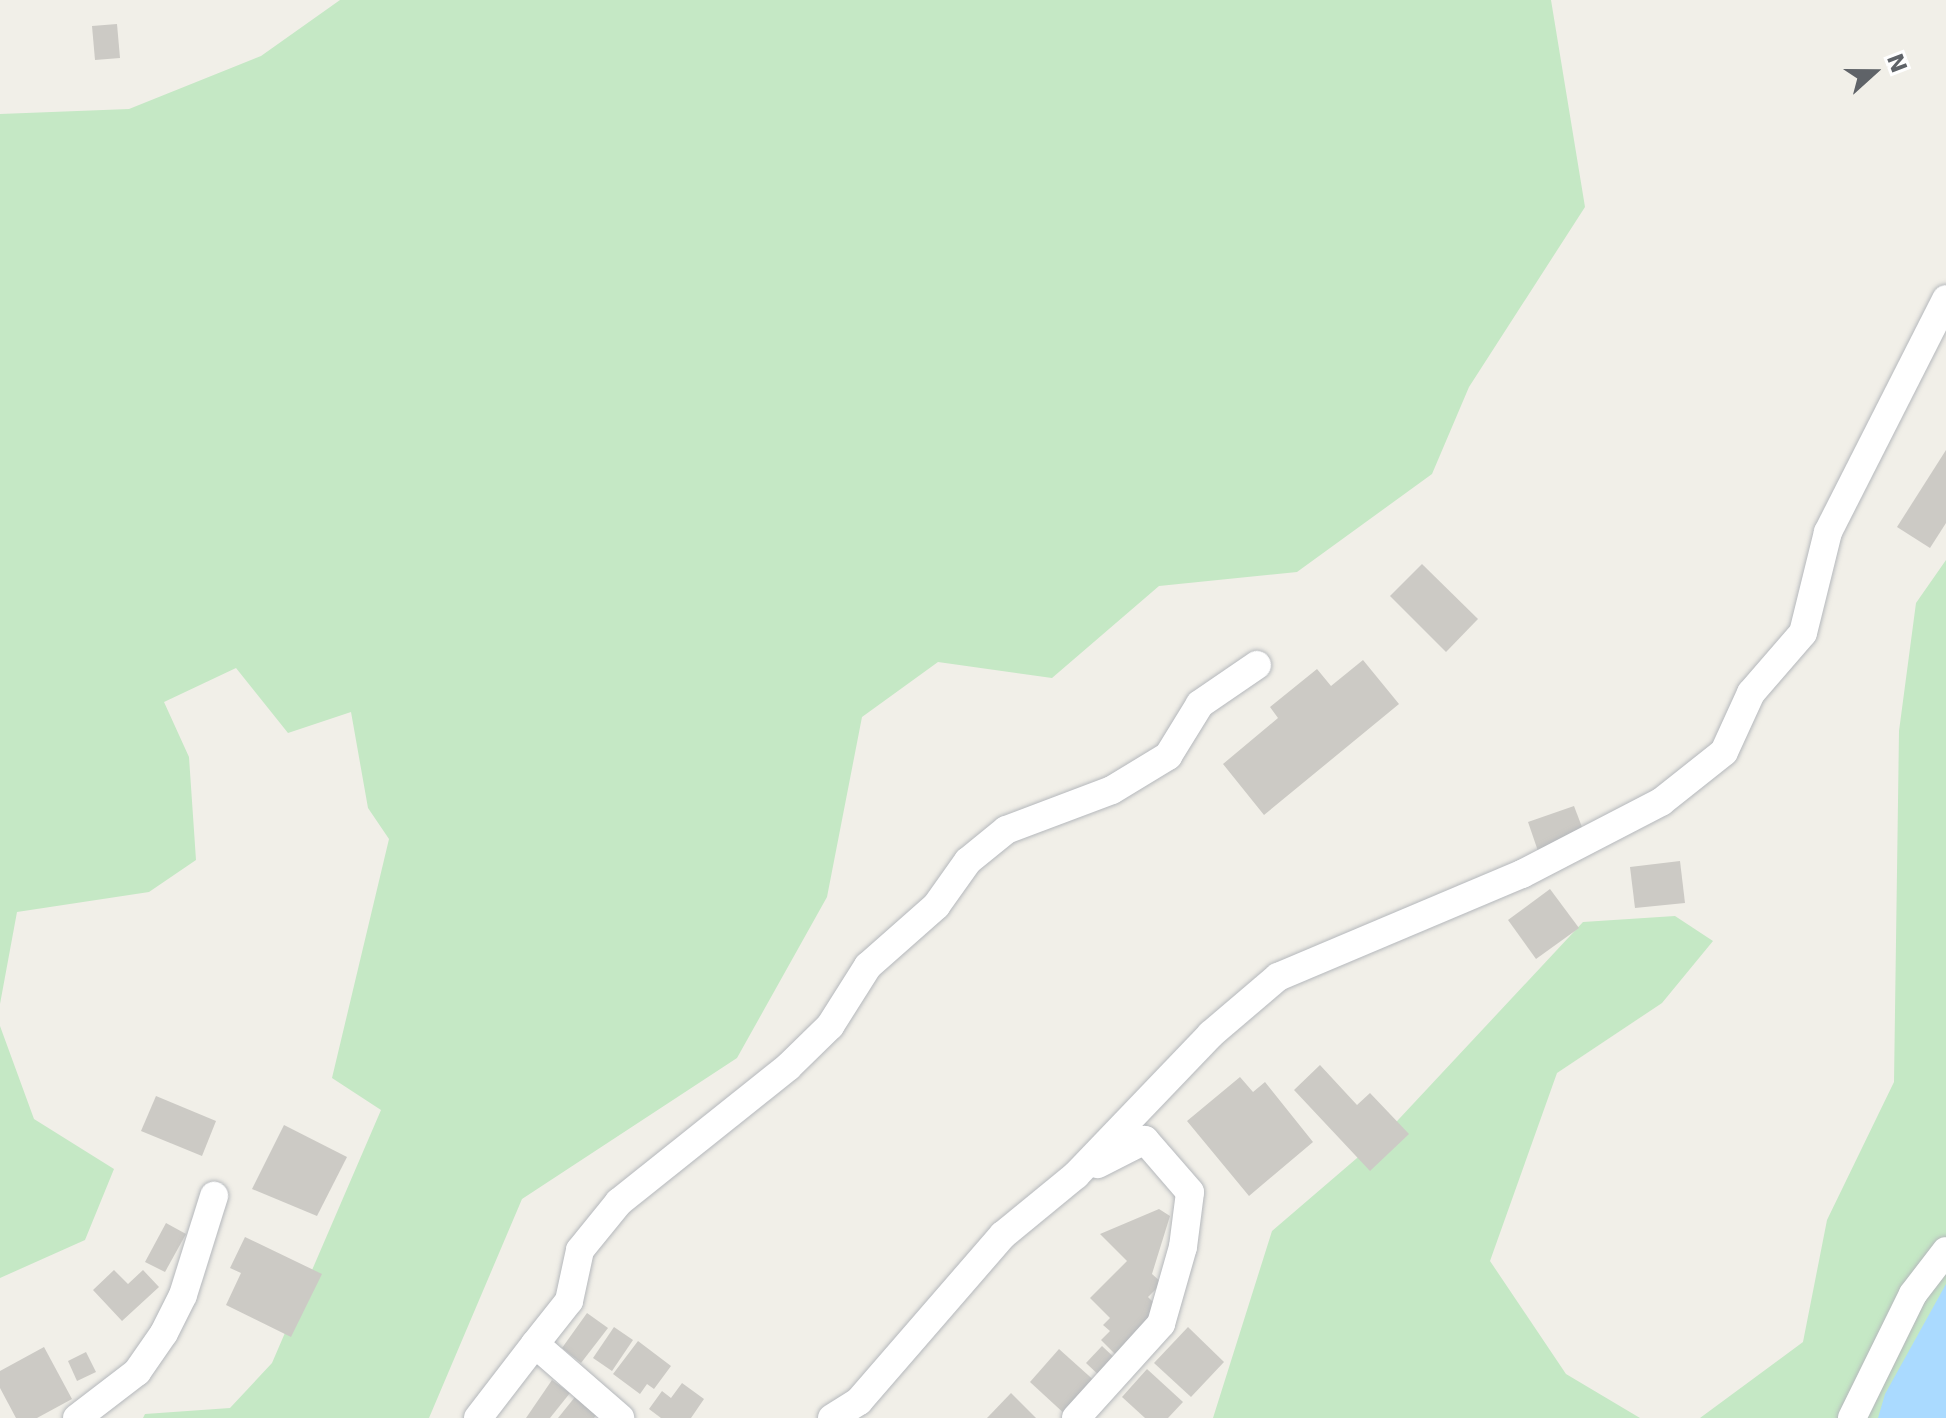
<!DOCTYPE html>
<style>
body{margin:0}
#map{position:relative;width:1946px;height:1418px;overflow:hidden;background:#f1efe8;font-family:"DejaVu Sans",sans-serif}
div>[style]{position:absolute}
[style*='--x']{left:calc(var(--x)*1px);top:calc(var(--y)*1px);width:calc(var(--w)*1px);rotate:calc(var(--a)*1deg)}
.green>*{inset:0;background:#c5e8c5}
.water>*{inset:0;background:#aadaff}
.building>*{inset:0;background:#cccac5}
.roads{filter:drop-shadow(0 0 2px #b5b8bc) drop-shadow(0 0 2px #b5b8bc)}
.minor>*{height:28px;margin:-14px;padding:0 14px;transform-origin:14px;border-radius:14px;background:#fff}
span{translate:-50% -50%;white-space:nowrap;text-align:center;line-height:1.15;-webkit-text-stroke:6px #fff;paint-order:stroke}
.north{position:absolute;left:1834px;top:32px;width:80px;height:80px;-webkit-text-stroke:6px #fff;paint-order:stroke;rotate:69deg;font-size:22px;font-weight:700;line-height:32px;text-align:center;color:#5f6368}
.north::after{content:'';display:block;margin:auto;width:28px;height:36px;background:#5f6368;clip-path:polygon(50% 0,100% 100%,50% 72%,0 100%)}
</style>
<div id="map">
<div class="green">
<div style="clip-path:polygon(340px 0,1551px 0,1585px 207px,1469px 387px,1432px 474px,1297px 572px,1159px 586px,1052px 678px,938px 662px,862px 717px,827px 897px,737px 1058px,522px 1199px,429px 1418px,143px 1418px,145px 1414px,230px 1408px,272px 1363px,381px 1110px,332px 1078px,389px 839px,368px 808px,351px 712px,288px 733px,236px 668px,164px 702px,189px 757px,196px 860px,149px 892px,17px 912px,0 1004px,0 114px,129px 109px,261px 56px)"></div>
<div style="clip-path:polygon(1946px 560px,1946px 1418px,1700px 1418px,1803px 1342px,1827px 1220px,1894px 1082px,1899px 731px,1916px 603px)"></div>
<div style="clip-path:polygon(1675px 916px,1713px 941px,1662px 1003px,1557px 1073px,1490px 1261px,1566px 1374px,1640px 1418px,1213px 1418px,1272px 1231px,1385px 1134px,1583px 922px)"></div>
<div style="clip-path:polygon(0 1026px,34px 1119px,114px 1169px,85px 1240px,0 1278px)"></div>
</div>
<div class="water">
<div style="clip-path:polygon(1946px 1284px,1946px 1418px,1878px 1418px,1885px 1394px)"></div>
</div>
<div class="building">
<div style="clip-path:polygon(117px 24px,120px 58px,95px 60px,92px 26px)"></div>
<div style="clip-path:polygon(1946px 450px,1946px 523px,1930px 548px,1897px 527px)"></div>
<div style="clip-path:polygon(1422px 564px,1478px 619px,1446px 652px,1390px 596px)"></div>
<div style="clip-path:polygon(1363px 660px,1399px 704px,1264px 815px,1223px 764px,1278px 718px,1270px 707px,1317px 669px,1331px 686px)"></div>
<div style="clip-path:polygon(1574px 806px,1585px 835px,1538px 851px,1528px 822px)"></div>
<div style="clip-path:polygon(1680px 861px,1685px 903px,1635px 908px,1630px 867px)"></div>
<div style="clip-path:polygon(1550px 889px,1579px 928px,1536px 959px,1508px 920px)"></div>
<div style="clip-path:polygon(1320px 1065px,1357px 1105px,1370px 1093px,1409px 1134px,1370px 1171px,1294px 1090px)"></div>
<div style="clip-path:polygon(1240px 1077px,1253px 1092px,1265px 1082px,1313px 1142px,1249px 1196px,1187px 1121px)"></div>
<div style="clip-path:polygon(156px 1096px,216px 1121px,202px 1156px,141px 1131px)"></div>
<div style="clip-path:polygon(284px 1125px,347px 1157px,317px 1216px,252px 1189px)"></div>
<div style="clip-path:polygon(1159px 1209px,1170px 1216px,1152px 1274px,1162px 1283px,1148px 1297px,1162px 1311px,1117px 1356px,1101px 1340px,1110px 1331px,1103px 1325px,1110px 1318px,1090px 1298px,1127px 1261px,1100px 1234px)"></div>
<div style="clip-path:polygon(166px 1223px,186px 1234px,165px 1272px,145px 1262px)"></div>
<div style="clip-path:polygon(245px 1237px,322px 1274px,291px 1337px,226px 1305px,241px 1273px,230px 1268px)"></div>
<div style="clip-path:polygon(114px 1270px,128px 1284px,143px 1270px,159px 1287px,122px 1321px,93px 1290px)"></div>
<div style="clip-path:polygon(587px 1313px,608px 1328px,581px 1363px,562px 1348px)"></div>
<div style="clip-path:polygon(614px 1327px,633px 1340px,612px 1371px,593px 1358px)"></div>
<div style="clip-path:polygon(1188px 1327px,1224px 1362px,1191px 1397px,1154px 1363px)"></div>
<div style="clip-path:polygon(638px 1341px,671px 1366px,654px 1389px,647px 1384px,640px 1394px,613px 1374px)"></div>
<div style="clip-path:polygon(1102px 1346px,1119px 1362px,1103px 1379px,1086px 1363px)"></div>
<div style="clip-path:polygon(44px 1347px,72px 1399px,37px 1418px,16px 1418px,0 1388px,0 1371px)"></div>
<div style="clip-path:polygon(1059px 1349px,1098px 1384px,1068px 1417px,1030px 1382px)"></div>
<div style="clip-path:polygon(86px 1352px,96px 1372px,77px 1381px,68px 1361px)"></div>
<div style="clip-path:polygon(1147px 1369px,1183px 1402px,1168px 1418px,1145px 1418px,1122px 1397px)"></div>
<div style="clip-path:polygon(552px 1380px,570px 1393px,550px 1418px,526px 1418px)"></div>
<div style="clip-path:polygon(682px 1383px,704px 1399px,691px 1418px,661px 1418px,649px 1409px,662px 1391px,671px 1398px)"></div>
<div style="clip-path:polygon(579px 1392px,601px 1410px,594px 1418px,558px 1418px)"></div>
<div style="clip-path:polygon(1011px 1393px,1036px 1418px,987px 1418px)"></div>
</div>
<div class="roads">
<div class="minor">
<div style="--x:535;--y:1344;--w:55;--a:-51.7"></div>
<div style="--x:569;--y:1301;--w:52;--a:-77.8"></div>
<div style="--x:580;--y:1250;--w:62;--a:-50.9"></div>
<div style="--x:619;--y:1202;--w:216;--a:-38.6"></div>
<div style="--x:788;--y:1067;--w:59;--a:-44.3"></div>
<div style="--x:830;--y:1026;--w:71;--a:-57.7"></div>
<div style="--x:868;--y:966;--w:91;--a:-41.4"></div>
<div style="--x:936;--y:906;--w:55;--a:-54.6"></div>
<div style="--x:968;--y:861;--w:49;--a:-39.2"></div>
<div style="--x:1006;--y:830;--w:113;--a:-20.7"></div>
<div style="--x:1112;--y:790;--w:66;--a:-31.3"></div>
<div style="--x:1168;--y:756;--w:61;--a:-58.4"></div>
<div style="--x:1200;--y:704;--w:69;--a:-34.4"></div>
<div style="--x:77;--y:1418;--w:76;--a:-37.5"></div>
<div style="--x:137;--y:1372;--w:47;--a:-55.3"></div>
<div style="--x:164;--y:1333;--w:42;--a:-63.4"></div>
<div style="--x:183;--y:1295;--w:104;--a:-72.6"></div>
<div style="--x:478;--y:1418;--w:93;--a:-52.4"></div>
<div style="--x:535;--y:1344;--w:113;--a:41"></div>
<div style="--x:832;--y:1418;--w:32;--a:-32"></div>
<div style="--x:859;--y:1401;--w:220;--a:-49.1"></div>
<div style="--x:1003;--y:1235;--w:94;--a:-39.4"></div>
<div style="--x:1076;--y:1175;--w:195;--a:-46.2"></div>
<div style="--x:1211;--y:1034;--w:88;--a:-40.4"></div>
<div style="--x:1278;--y:977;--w:265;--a:-22.9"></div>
<div style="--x:1522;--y:874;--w:157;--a:-27.4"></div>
<div style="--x:1661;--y:802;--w:80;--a:-38.4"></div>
<div style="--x:1724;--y:752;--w:65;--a:-65.4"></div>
<div style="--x:1751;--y:693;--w:79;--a:-49.1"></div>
<div style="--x:1803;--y:633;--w:104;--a:-76.1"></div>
<div style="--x:1828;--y:532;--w:261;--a:-63.1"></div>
<div style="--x:1076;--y:1418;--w:127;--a:-47.9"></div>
<div style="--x:1161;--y:1324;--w:80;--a:-74.1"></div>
<div style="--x:1183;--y:1247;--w:55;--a:-82.7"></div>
<div style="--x:1190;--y:1192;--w:69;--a:-130.9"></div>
<div style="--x:1145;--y:1140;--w:53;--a:152.9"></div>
<div style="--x:1852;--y:1418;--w:138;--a:-63.8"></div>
<div style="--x:1913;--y:1294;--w:54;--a:-52.5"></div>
</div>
</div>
<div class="north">N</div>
</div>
